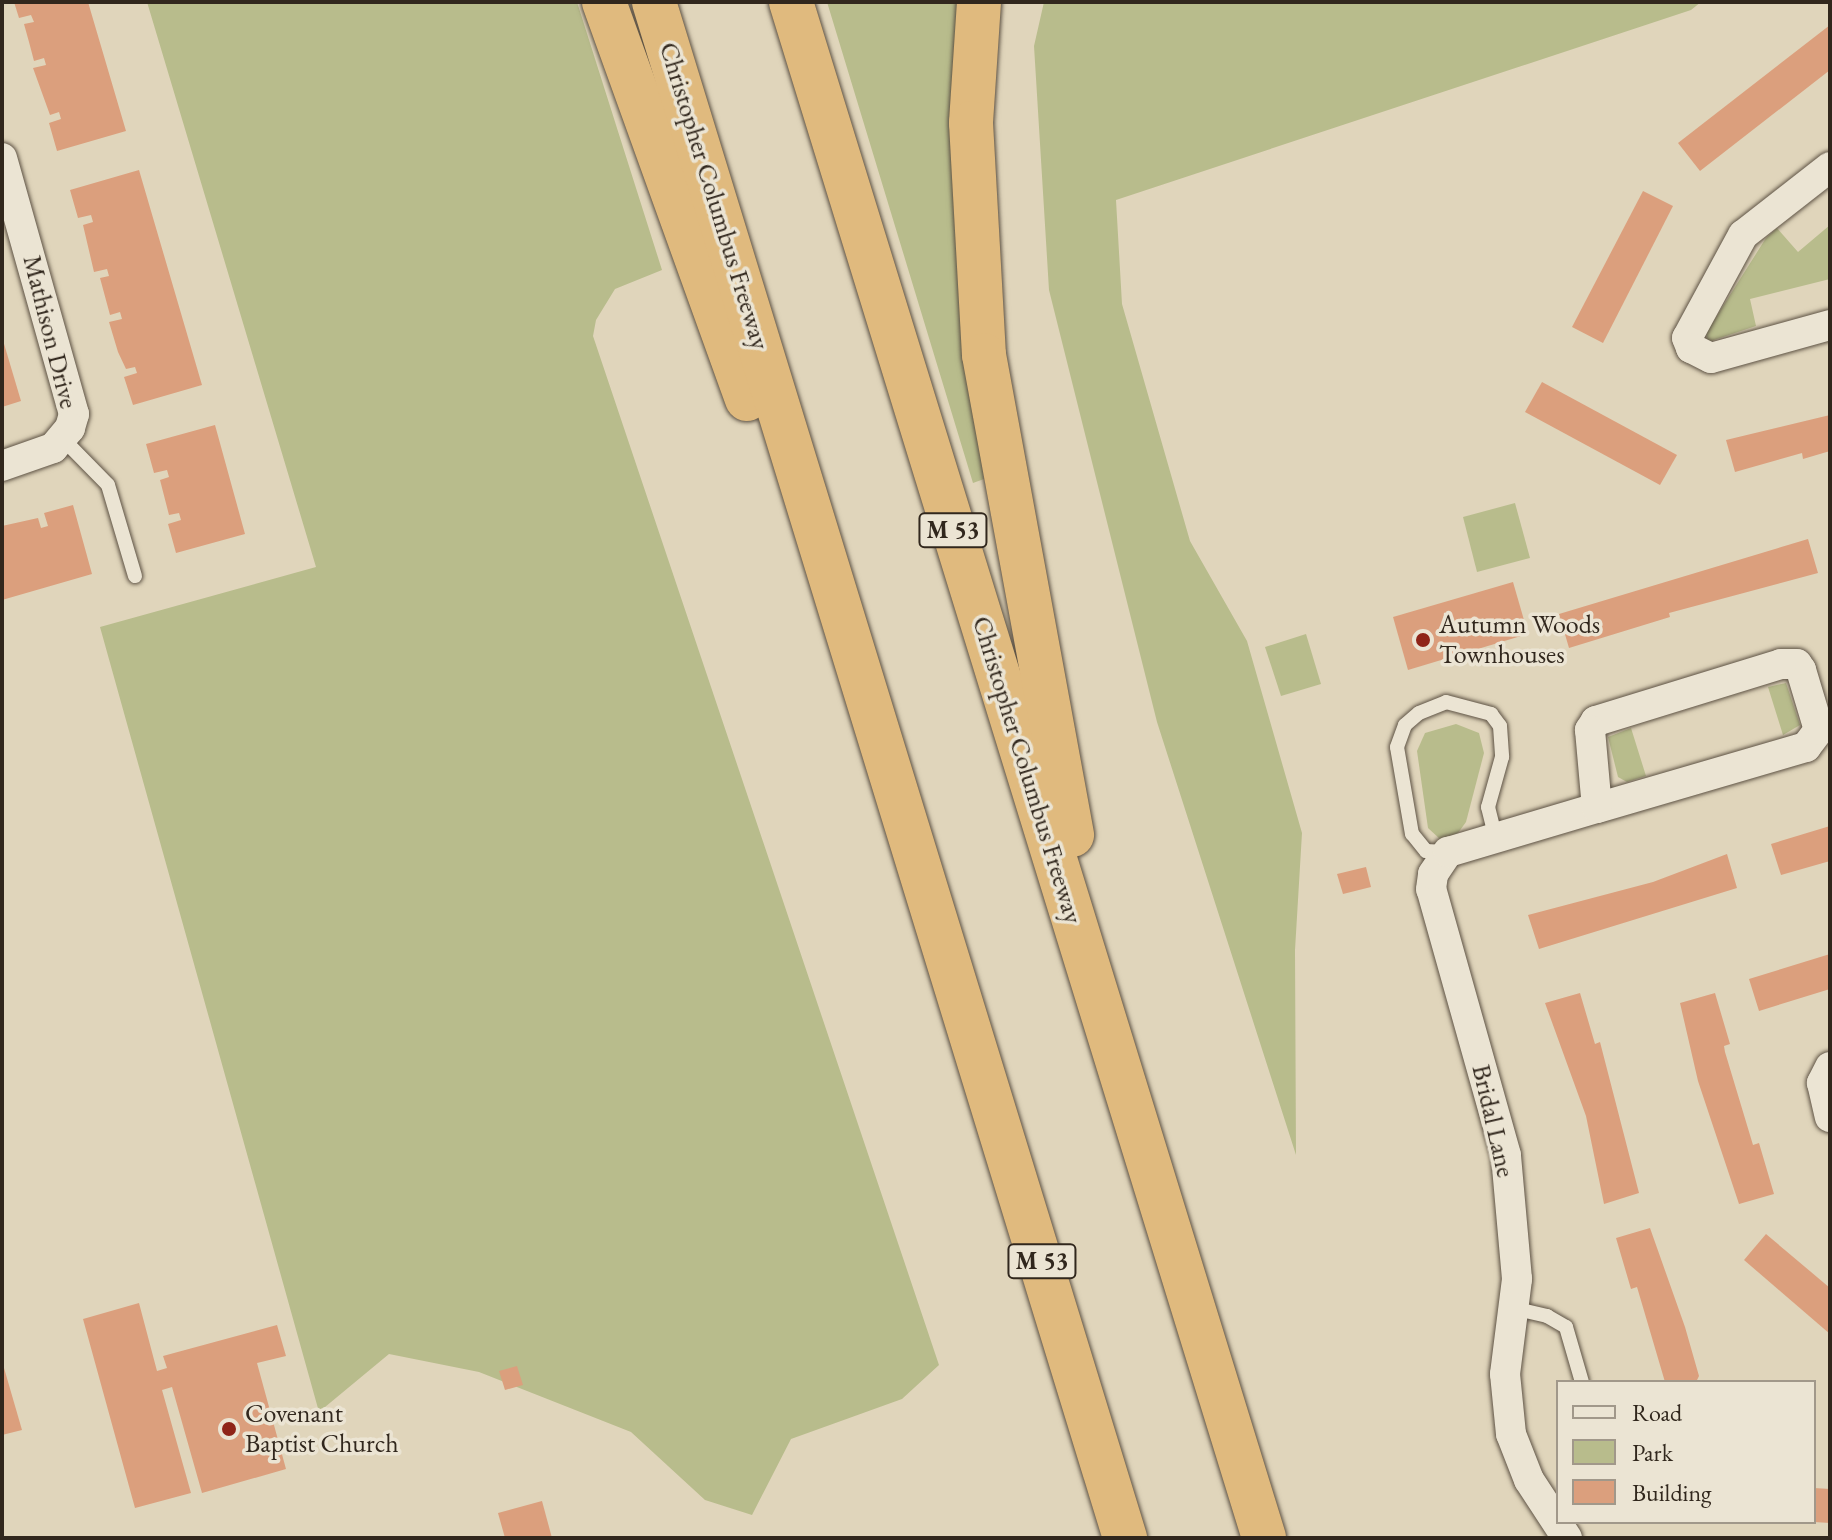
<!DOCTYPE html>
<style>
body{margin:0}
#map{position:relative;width:1832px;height:1540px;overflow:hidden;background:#e0d5bb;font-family:"EB Garamond",serif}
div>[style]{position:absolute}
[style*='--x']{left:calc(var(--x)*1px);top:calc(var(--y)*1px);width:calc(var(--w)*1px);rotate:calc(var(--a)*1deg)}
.green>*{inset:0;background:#b8bc8c}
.building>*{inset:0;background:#db9f7d}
.roads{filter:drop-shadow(0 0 2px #5d5244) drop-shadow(0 0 2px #5d5244)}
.lane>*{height:14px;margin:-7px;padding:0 7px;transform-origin:7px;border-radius:7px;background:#ebe4d3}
.street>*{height:30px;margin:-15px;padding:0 15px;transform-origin:15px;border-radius:15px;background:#ebe4d3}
.highway>*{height:44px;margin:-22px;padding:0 22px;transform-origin:22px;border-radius:22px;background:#e0ba7e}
.dots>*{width:22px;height:22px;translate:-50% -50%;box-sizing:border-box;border:4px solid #ebe4d3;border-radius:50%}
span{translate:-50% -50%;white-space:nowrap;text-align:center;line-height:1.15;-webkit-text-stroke:7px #ebe4d3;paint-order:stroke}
.shield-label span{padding:2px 6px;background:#ebe4d3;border:2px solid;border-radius:6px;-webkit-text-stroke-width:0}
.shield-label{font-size:24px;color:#31271d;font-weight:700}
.street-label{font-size:26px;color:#31271d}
.poi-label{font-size:26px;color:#31271d}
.left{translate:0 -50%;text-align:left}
.frame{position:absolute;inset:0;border:4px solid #31271d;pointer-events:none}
.legend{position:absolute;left:1556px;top:1380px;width:260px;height:144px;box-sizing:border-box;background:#ebe4d3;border:2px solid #a1988a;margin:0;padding:10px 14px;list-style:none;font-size:24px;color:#31271d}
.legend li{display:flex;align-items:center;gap:16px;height:40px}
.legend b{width:40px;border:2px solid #a1988a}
</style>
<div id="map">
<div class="green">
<div style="clip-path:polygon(147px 2px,577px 2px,662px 270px,615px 289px,596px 320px,593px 336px,939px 1365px,902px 1399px,791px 1439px,752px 1515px,705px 1500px,631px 1432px,479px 1372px,389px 1354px,319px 1412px,100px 627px,316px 567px)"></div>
<div style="clip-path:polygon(827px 2px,963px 2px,973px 400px,984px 479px,973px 483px)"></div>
<div style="clip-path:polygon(1044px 2px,1701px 2px,1691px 10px,1116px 200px,1122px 304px,1190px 541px,1247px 641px,1302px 833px,1295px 950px,1296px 1155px,1157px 722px,1049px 290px,1034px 46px)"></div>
<div style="clip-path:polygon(1830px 225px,1830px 279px,1750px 299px,1756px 326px,1708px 342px,1706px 333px,1766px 238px,1777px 228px,1798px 252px)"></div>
<div style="clip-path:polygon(1515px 503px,1530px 558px,1477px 572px,1463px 517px)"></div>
<div style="clip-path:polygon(1306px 634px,1321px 684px,1281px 696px,1265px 647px)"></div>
<div style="clip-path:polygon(1786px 683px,1800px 725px,1783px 735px,1768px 687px)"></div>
<div style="clip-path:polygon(1456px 724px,1479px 733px,1484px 753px,1466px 822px,1458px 833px,1441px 840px,1428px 828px,1417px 751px,1425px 733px)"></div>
<div style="clip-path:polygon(1631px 728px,1646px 776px,1627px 782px,1618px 777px,1608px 737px)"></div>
</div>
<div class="building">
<div style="clip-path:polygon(14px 2px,88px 2px,126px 131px,57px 151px,49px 123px,61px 119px,59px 112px,50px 115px,33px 68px,46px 65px,44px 58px,34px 61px,29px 42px,24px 24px,34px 22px,31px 15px,19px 18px)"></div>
<div style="clip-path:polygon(1830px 25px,1830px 70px,1700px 171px,1678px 143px)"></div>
<div style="clip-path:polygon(139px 170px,202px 385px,133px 405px,124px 377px,137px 373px,135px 367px,126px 369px,118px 352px,109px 322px,122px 319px,120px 312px,110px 315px,100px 278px,109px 276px,107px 269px,94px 272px,83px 225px,93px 222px,91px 215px,78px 218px,70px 190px)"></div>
<div style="clip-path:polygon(1643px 191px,1673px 206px,1603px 343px,1572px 327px)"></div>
<div style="clip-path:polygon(2px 337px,21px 401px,2px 407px)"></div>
<div style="clip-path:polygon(1542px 382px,1677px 455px,1660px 485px,1525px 412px)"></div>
<div style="clip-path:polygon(1830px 415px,1830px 451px,1803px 459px,1802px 453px,1735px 472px,1726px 440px)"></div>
<div style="clip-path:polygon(215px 425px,245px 534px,176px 553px,168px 524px,181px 520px,179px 513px,169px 515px,160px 480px,169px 477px,167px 470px,154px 473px,146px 444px)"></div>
<div style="clip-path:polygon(73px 505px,92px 574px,2px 600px,2px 526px,38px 518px,41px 528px,48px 526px,44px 513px)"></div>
<div style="clip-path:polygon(1808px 539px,1818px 573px,1669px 613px,1670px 617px,1569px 648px,1559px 614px)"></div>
<div style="clip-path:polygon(1513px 582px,1528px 634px,1408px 670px,1393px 617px)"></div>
<div style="clip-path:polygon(1830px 826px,1830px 861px,1781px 875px,1771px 844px)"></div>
<div style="clip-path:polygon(1727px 854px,1737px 888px,1539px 949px,1528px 915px,1653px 882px)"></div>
<div style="clip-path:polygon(1366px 867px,1371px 887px,1343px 894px,1337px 874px)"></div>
<div style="clip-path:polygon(1830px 954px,1830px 989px,1759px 1011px,1749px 979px)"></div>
<div style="clip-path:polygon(1580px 993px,1595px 1044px,1600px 1042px,1639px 1193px,1604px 1204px,1586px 1116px,1545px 1003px)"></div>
<div style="clip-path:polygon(1715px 993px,1730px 1044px,1724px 1046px,1725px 1052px,1753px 1145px,1759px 1143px,1774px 1194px,1739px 1204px,1698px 1081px,1680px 1003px)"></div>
<div style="clip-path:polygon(1650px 1228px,1685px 1327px,1699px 1376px,1696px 1382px,1665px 1382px,1637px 1287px,1631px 1289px,1616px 1238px)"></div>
<div style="clip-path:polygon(1766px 1234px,1830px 1288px,1830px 1334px,1744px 1260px)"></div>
<div style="clip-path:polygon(139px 1303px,157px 1371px,167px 1368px,163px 1356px,277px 1325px,286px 1356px,257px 1363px,286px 1469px,202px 1493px,172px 1387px,162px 1390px,191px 1493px,135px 1508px,83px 1319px)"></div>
<div style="clip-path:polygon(2px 1361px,22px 1430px,2px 1435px)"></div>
<div style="clip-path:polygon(517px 1366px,523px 1385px,505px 1390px,499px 1371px)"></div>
<div style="clip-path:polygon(1814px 1488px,1830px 1489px,1830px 1523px,1814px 1522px)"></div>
<div style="clip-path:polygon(542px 1501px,552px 1538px,505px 1538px,498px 1513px)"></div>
</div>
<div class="roads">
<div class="lane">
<div style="--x:63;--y:439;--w:64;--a:45.6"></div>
<div style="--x:108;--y:485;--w:95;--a:73.5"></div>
<div style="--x:1446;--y:852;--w:20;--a:-177"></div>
<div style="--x:1426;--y:851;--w:22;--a:-129"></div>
<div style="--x:1412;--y:834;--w:88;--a:-99.8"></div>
<div style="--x:1397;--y:747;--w:23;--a:-70"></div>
<div style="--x:1405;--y:725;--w:18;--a:-41"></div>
<div style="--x:1419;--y:713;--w:29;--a:-22"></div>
<div style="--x:1446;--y:702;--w:47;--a:14.9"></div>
<div style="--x:1491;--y:714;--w:15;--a:53"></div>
<div style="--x:1500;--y:726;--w:31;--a:86"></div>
<div style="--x:1502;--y:757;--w:52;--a:105.6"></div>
<div style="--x:1488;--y:807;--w:32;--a:76"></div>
<div style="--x:1517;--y:1309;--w:31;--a:13"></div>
<div style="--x:1547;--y:1316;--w:22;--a:30"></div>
<div style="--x:1566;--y:1327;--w:57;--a:73.8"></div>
</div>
<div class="street">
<div style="--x:2;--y:158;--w:266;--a:74.3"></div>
<div style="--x:74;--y:414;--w:15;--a:106"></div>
<div style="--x:70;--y:428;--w:26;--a:130"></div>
<div style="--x:53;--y:448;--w:54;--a:160.6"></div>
<div style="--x:1830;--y:167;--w:110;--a:142"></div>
<div style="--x:1743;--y:235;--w:117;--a:118.5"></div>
<div style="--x:1687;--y:338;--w:11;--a:68"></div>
<div style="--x:1691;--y:348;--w:22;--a:27"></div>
<div style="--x:1711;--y:358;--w:123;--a:-15.5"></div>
<div style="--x:1830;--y:1067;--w:18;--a:117"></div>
<div style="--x:1822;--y:1083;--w:35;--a:77"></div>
<div style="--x:1567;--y:1538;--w:69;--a:-123.2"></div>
<div style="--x:1529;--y:1480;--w:49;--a:-111.4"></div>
<div style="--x:1511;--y:1434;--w:60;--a:-95.7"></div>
<div style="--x:1505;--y:1374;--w:96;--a:-82.8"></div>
<div style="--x:1517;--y:1279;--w:124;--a:-95.1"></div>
<div style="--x:1506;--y:1155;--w:276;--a:-105.7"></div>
<div style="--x:1431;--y:889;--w:15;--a:-82"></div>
<div style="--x:1433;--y:874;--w:27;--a:-56"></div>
<div style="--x:1448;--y:852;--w:155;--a:-16.5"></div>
<div style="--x:1597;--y:808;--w:218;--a:-16.3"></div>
<div style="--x:1806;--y:747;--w:21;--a:-53"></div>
<div style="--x:1819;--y:730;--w:63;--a:-106.7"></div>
<div style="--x:1801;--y:670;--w:7;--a:-124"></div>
<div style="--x:1797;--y:664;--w:16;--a:180"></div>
<div style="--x:1781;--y:664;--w:194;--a:162.9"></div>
<div style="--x:1596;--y:721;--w:11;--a:124"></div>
<div style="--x:1590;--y:730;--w:78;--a:84.9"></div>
</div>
<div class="highway">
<div style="--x:604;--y:2;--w:422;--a:70.2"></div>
<div style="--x:654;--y:2;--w:1607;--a:72.95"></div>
<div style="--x:791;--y:2;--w:1607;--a:72.88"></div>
<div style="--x:979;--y:2;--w:121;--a:93.8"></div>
<div style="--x:971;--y:123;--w:232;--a:86.8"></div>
<div style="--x:984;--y:355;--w:488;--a:79.6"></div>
</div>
</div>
<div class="dots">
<div style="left:1423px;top:640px;background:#8f2418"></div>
<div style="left:229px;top:1429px;background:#8f2418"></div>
</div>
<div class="shield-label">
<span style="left:953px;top:530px">M 53</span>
<span style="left:1042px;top:1261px">M 53</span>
</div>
<div class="street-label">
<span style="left:714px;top:196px;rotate:73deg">Christopher Columbus Freeway</span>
<span style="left:50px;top:332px;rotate:76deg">Mathison Drive</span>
<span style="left:1027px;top:770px;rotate:73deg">Christopher Columbus Freeway</span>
<span style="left:1493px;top:1121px;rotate:77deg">Bridal Lane</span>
</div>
<div class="poi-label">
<span class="left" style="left:1439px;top:640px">Autumn Woods<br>Townhouses</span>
<span class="left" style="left:245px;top:1429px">Covenant<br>Baptist Church</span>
</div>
<div class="frame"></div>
<ul class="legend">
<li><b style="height:10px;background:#ebe4d3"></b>Road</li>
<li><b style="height:22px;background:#b8bc8c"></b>Park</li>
<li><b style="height:22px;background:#db9f7d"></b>Building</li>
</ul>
</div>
